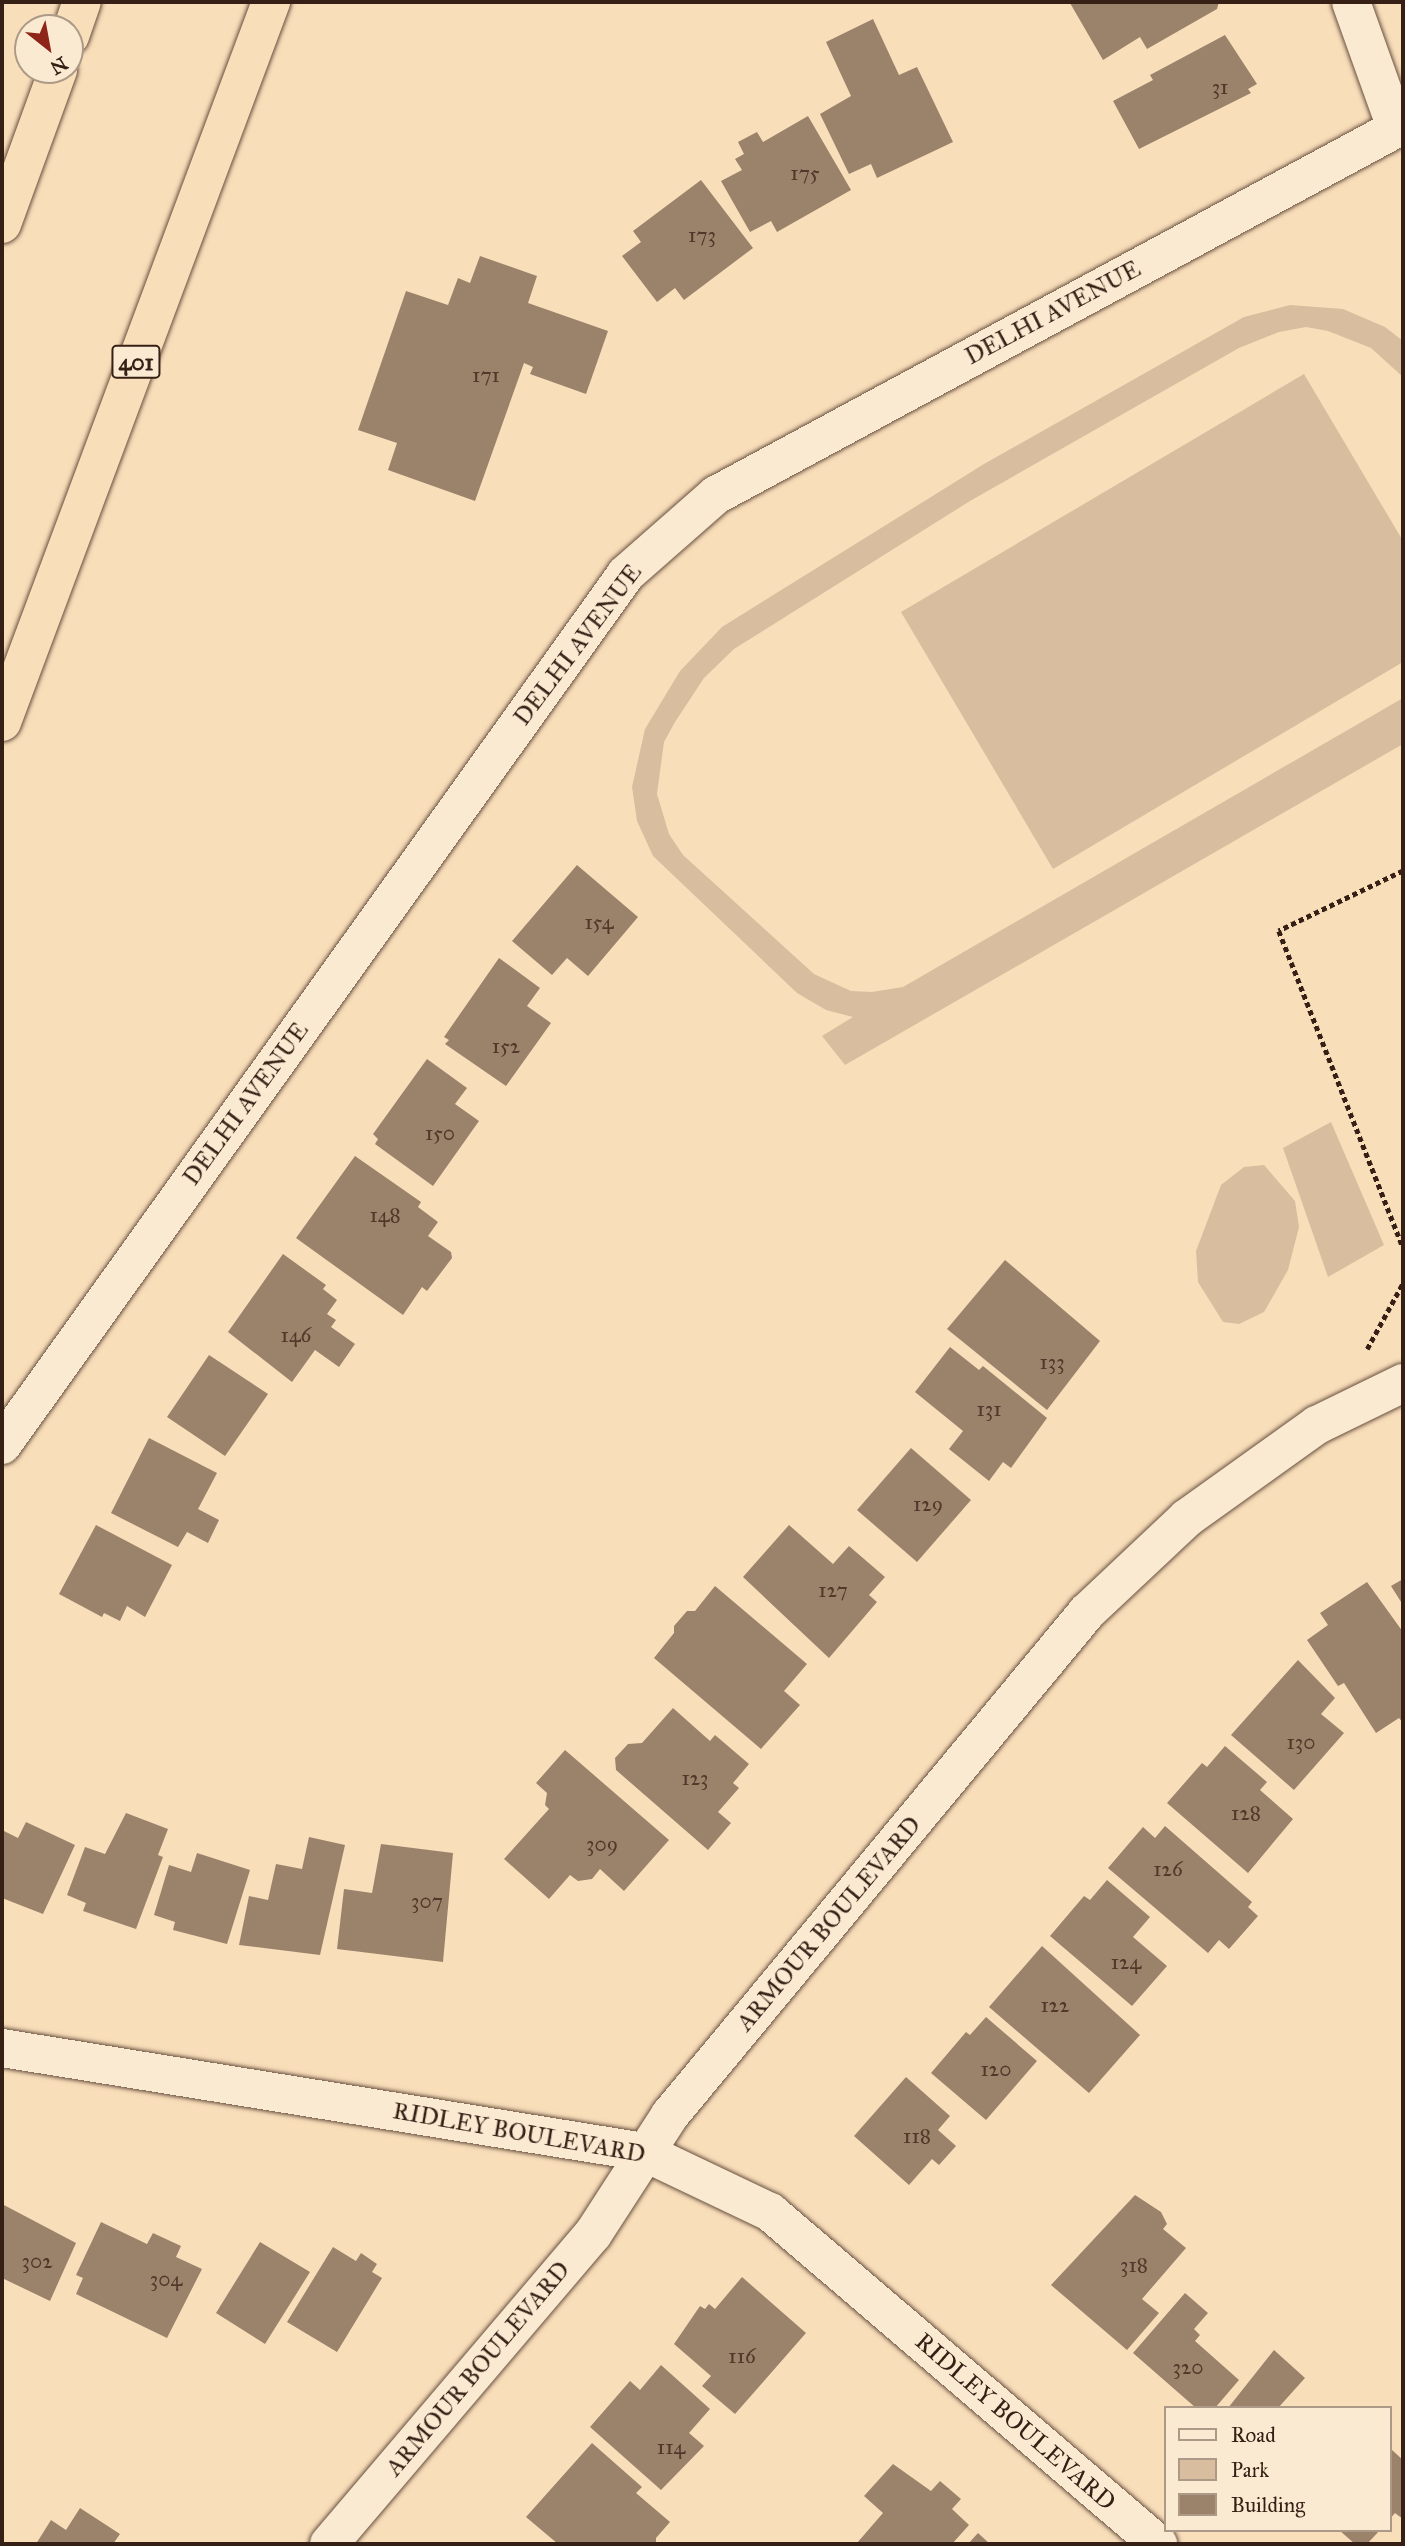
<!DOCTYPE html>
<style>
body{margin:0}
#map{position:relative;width:1405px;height:2546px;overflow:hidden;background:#f9deba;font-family:"IM FELL Great Primer",serif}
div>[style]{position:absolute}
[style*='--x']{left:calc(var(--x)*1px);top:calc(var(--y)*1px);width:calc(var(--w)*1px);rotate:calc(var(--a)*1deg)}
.green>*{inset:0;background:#d8be9e}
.building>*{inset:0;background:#9b836b}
.path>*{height:4.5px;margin-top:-2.25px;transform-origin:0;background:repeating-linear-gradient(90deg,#362016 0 5px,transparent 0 8.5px)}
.roads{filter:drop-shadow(0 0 2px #67503f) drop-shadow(0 0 2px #67503f)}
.minor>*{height:38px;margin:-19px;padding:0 19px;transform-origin:19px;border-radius:19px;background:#fbead2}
.highway>*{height:38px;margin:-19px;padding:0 19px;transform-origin:19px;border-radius:19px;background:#f9deba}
span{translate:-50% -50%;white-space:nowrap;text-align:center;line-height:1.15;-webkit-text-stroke:6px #fbead2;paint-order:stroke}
.number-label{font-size:21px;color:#4f392b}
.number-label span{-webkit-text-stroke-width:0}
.shield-label span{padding:2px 5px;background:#fbead2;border:2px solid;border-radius:5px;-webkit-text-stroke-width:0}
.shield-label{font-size:23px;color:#362016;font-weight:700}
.street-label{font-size:24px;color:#362016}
.frame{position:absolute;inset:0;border:4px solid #362016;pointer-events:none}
.legend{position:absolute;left:1164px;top:2406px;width:228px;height:126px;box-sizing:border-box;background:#fbead2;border:2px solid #ac9987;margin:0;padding:9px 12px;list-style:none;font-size:21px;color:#362016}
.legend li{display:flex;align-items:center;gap:14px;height:35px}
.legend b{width:35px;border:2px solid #ac9987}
.north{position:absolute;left:14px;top:14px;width:70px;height:70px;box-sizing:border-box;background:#fbead2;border:2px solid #ac9987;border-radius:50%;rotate:149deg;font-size:19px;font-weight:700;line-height:28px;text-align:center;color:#362016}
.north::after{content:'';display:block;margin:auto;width:24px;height:32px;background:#8f2418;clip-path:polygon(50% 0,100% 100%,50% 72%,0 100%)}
</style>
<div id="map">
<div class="green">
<div style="clip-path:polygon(1290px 305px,1343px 309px,1385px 327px,1403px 341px,1403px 377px,1371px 348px,1328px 331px,1306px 327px,1279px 332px,1239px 348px,970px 501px,734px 649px,704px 678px,675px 722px,664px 742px,657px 794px,669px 834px,683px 855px,814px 974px,851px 991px,872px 992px,903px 987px,1403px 698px,1403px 744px,845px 1065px,822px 1036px,853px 1017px,826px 1010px,797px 993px,653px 856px,637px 821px,632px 787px,645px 729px,680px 671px,722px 627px,984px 464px,1244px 317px)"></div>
<div style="clip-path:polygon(1304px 374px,1403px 541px,1403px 662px,1053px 869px,901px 612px)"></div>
<div style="clip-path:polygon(1331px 1122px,1384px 1245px,1328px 1277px,1283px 1148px)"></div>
<div style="clip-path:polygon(1264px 1165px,1295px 1201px,1299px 1227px,1288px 1270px,1264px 1312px,1239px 1324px,1223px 1322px,1198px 1282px,1196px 1251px,1221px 1185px,1244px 1167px)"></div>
</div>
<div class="building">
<div style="clip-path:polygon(1219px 2px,1217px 9px,1147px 49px,1140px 37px,1103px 60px,1070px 3px)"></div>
<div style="clip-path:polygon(873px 19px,899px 75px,917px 67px,953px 142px,877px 178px,871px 164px,849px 174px,820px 114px,851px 96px,826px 42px)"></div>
<div style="clip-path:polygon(1225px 35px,1257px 84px,1248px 89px,1251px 93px,1139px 149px,1113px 101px,1153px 80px,1150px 75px)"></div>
<div style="clip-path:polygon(808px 116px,851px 190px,777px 232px,771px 221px,750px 232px,721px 181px,742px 170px,735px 159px,744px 154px,738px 142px,757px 132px,763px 142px)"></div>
<div style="clip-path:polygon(701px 180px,753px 248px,684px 300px,675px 288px,657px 302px,622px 256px,641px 242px,633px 231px)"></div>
<div style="clip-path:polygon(480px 256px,537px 276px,528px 303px,608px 331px,586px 394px,530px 374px,533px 367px,524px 363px,475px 501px,388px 470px,397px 443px,358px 430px,406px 291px,448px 305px,458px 278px,470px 283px)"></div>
<div style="clip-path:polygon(577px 865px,638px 917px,588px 976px,567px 958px,552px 975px,512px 941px)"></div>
<div style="clip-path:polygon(499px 958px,540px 988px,527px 1006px,551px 1023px,506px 1086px,445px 1044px,449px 1040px,444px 1037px)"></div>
<div style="clip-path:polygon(427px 1059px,467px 1088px,455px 1104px,479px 1121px,433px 1186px,375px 1144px,378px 1139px,373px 1134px)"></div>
<div style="clip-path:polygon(355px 1156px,421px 1202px,418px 1207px,438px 1222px,428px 1236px,451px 1252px,452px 1258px,427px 1291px,422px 1287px,403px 1315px,296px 1238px)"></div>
<div style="clip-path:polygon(283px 1254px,326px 1285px,323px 1289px,337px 1300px,327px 1314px,336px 1320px,331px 1327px,355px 1344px,339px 1367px,315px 1350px,292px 1382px,228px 1332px)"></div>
<div style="clip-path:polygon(1005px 1260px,1100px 1341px,1047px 1410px,947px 1329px)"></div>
<div style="clip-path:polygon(950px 1347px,979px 1370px,983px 1366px,1047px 1418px,1011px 1468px,1003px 1462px,989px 1481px,949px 1449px,963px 1431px,915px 1392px)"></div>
<div style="clip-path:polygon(209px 1355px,268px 1394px,225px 1456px,167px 1417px)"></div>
<div style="clip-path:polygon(149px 1438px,217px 1473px,198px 1509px,219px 1520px,208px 1543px,187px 1532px,178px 1547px,111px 1513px)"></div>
<div style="clip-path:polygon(911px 1448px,971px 1500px,917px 1562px,857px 1510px)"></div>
<div style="clip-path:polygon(96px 1525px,172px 1565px,145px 1617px,127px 1606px,120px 1621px,104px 1613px,102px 1617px,59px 1594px)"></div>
<div style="clip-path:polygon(789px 1525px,833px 1564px,849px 1546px,885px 1577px,869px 1595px,877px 1602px,829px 1658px,743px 1577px)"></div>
<div style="clip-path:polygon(1403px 1579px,1403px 1605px,1391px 1586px)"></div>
<div style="clip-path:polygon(1367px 1582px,1403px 1632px,1403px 1723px,1399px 1718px,1376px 1733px,1344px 1683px,1338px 1686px,1307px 1640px,1328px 1625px,1320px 1613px)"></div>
<div style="clip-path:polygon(715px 1586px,807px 1664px,784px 1691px,800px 1705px,761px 1749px,654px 1658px,674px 1633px,674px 1626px,687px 1611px,695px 1611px)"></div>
<div style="clip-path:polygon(1298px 1660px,1335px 1698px,1321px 1714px,1344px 1733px,1294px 1790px,1231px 1735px)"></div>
<div style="clip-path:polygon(673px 1708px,710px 1741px,715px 1735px,749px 1764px,733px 1783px,739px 1788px,718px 1812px,731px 1823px,708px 1850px,616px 1770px,615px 1758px,628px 1744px,642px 1743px)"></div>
<div style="clip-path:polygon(1225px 1746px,1267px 1782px,1260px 1790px,1293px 1819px,1248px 1873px,1167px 1803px,1202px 1763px,1207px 1767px)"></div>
<div style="clip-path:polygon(565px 1750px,669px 1840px,624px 1891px,600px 1869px,592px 1879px,578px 1881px,570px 1875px,549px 1899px,504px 1859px,549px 1809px,545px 1805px,547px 1793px,536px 1783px)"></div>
<div style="clip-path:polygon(126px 1813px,168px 1829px,158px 1855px,163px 1857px,136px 1929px,83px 1911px,86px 1903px,67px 1895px,85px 1847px,105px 1854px)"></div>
<div style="clip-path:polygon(26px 1822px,75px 1845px,43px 1914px,2px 1898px,2px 1830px,18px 1838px)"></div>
<div style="clip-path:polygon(1165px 1826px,1252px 1902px,1248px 1907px,1258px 1916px,1229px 1949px,1219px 1940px,1208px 1953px,1108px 1868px,1143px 1827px,1155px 1838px)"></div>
<div style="clip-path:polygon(309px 1837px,345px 1845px,320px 1955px,239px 1945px,249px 1896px,268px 1900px,276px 1864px,302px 1869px)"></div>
<div style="clip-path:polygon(381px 1844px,453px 1853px,443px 1962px,337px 1949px,344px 1889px,372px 1893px)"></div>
<div style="clip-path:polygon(197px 1853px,250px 1870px,227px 1944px,173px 1930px,175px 1922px,154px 1915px,169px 1865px,191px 1872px)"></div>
<div style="clip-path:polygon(1107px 1880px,1150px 1917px,1133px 1937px,1167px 1966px,1132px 2006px,1050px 1936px,1084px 1896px,1090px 1900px)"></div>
<div style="clip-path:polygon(1042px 1946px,1140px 2035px,1089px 2093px,989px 2007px)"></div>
<div style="clip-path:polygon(986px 2017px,1037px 2061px,986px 2120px,931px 2073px,966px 2032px,970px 2035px)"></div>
<div style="clip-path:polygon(906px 2077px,950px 2116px,938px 2130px,956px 2146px,939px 2165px,932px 2159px,909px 2185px,854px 2136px)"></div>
<div style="clip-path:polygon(1135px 2195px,1161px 2212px,1167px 2224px,1163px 2229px,1186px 2248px,1142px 2299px,1159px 2313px,1127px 2350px,1051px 2285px)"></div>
<div style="clip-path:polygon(2px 2204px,76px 2243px,50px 2301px,2px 2278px)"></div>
<div style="clip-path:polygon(101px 2222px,147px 2244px,153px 2233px,181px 2246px,176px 2257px,202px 2269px,167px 2338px,76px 2294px,83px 2278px,76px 2275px)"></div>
<div style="clip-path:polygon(260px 2242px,310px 2272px,265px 2344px,216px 2313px)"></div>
<div style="clip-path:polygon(333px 2247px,356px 2261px,361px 2253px,377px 2264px,372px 2272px,382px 2278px,337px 2352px,287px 2322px)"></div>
<div style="clip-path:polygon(742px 2277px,806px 2333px,735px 2414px,702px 2386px,711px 2376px,674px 2344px,700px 2306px,705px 2309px,709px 2304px,715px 2309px)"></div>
<div style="clip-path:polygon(1185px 2293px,1208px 2313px,1194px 2329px,1200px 2335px,1195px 2341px,1239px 2380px,1215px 2408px,1196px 2408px,1133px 2353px)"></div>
<div style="clip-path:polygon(1274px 2350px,1305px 2378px,1278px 2408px,1228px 2408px)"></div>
<div style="clip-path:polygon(661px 2365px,710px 2409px,689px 2433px,704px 2446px,661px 2490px,590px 2427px,630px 2381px,640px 2390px)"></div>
<div style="clip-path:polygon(592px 2443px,642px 2487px,636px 2493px,670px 2522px,656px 2538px,656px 2544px,558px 2544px,526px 2517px)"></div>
<div style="clip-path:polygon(1392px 2450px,1403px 2460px,1403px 2519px,1395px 2513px,1389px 2520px)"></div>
<div style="clip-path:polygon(893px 2464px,931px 2491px,940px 2481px,961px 2499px,952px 2509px,969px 2525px,952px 2544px,857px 2543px,883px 2513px,864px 2496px)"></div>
<div style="clip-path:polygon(80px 2508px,120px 2534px,113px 2544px,36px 2544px,51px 2520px,66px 2530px)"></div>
<div style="clip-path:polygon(1339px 2530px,1380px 2530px,1367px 2544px,1355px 2544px)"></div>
<div style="clip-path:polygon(978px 2533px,990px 2544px,968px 2544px)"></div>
</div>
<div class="path">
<div style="--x:1403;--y:871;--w:138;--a:154.2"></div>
<div style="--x:1279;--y:931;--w:340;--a:68.6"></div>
<div style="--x:1367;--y:1349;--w:75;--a:-61.4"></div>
</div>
<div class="roads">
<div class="minor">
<div style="--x:1351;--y:2;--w:134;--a:70.3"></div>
<div style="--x:2;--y:1445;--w:1071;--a:-54.38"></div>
<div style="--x:626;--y:574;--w:120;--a:-41.3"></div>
<div style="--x:716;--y:495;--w:780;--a:-28.31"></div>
<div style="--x:2;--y:2048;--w:650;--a:9.2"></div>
<div style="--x:644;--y:2152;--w:140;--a:25.5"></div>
<div style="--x:770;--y:2212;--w:511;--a:40.55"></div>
<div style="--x:329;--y:2544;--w:407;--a:-49.6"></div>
<div style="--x:593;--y:2234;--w:142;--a:-57.1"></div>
<div style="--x:670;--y:2115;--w:653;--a:-50.34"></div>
<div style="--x:1087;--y:1612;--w:137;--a:-43.2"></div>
<div style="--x:1187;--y:1518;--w:160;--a:-35.6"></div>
<div style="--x:1317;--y:1425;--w:96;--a:-26"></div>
</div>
<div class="highway">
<div style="--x:70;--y:36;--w:36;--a:-71"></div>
<div style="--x:2;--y:224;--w:164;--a:-70"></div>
<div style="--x:2;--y:722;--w:769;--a:-69.51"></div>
</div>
</div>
<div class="number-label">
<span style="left:1220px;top:87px">31</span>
<span style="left:805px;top:173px">175</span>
<span style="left:702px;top:235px">173</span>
<span style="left:486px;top:375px">171</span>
<span style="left:599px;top:922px">154</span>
<span style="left:506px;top:1046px">152</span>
<span style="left:440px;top:1133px">150</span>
<span style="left:385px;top:1215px">148</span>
<span style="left:296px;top:1335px">146</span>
<span style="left:1052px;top:1362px">133</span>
<span style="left:989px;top:1409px">131</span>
<span style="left:928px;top:1504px">129</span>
<span style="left:833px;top:1590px">127</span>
<span style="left:1301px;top:1742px">130</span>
<span style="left:695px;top:1778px">123</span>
<span style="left:1246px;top:1813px">128</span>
<span style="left:602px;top:1844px">309</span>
<span style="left:1168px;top:1869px">126</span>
<span style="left:427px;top:1901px">307</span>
<span style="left:1126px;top:1962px">124</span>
<span style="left:1055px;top:2005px">122</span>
<span style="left:996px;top:2069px">120</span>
<span style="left:917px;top:2136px">118</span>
<span style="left:37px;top:2261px">302</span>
<span style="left:1134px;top:2265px">318</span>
<span style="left:166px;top:2279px">304</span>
<span style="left:742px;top:2356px">116</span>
<span style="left:1188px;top:2367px">320</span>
<span style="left:671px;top:2447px">114</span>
</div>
<div class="shield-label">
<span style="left:136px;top:362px">401</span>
</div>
<div class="street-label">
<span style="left:1053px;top:313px;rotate:-28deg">DELHI AVENUE</span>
<span style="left:578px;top:645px;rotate:-53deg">DELHI AVENUE</span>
<span style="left:246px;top:1104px;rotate:-54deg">DELHI AVENUE</span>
<span style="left:829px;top:1924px;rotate:-50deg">ARMOUR BOULEVARD</span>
<span style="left:519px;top:2133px;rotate:10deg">RIDLEY BOULEVARD</span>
<span style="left:478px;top:2369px;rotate:-50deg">ARMOUR BOULEVARD</span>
<span style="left:1015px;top:2422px;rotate:41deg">RIDLEY BOULEVARD</span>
</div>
<div class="frame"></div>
<ul class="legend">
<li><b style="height:9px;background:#fbead2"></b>Road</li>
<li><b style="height:19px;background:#d8be9e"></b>Park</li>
<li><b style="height:19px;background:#9b836b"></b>Building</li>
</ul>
<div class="north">N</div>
</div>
